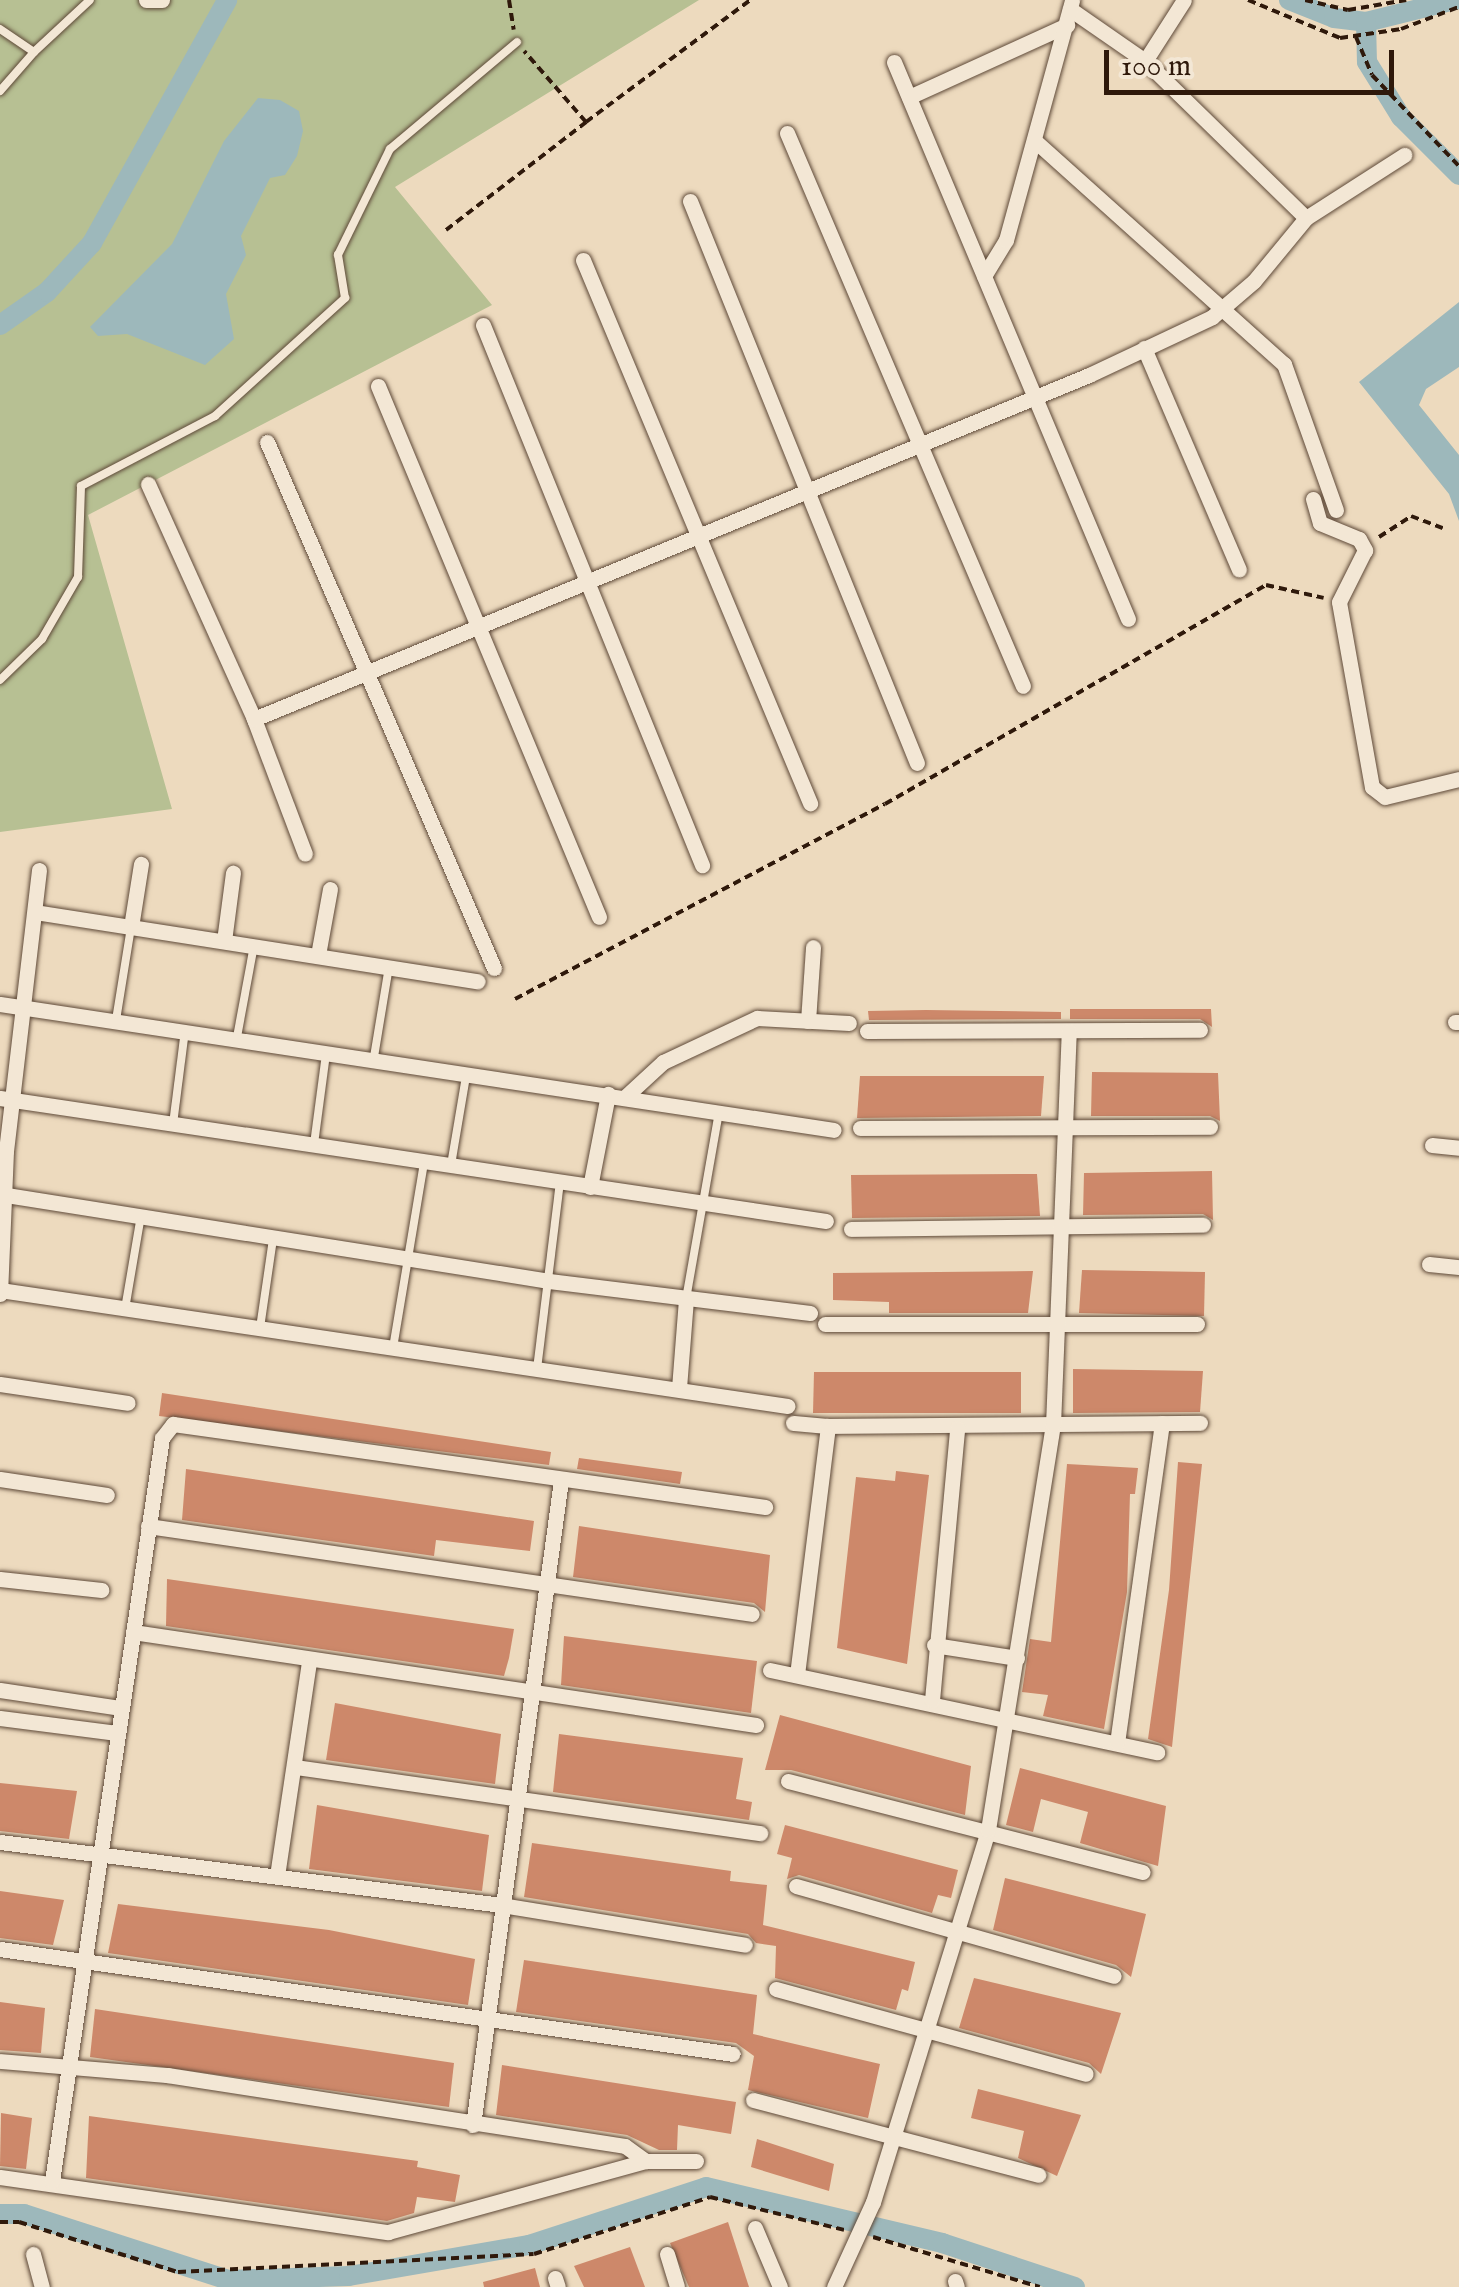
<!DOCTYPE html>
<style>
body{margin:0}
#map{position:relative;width:1459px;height:2287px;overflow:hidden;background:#eddabe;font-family:"IM FELL English",serif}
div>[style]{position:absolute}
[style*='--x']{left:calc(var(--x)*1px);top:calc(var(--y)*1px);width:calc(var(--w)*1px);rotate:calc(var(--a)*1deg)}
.green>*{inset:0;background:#b7c093}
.water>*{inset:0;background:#9db8bb}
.canal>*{height:20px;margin:-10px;padding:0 10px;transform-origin:10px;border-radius:10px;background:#9db8bb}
.building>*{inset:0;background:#cd886a}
.path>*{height:4px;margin-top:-2px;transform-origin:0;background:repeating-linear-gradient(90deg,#2f190b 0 8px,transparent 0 13px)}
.roads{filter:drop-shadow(0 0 2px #5e4938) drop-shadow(0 0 2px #5e4938)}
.lane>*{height:8px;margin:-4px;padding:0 4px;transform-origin:4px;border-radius:4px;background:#f3e7d5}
.street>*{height:15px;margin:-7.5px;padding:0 7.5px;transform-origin:7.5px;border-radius:7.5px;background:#f3e7d5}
span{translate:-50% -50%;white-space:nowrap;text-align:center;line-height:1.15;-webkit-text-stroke:8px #f3e7d5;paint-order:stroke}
.scale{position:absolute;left:1104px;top:50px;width:290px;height:45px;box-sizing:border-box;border:5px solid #2f190b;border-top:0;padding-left:12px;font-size:30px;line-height:35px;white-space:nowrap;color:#2f190b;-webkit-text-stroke:8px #f3e7d5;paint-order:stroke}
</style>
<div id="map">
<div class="green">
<div style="clip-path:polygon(0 0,699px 0,395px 187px,492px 305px,88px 515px,172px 809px,0 832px)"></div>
</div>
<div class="water">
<div style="clip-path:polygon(258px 98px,280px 100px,299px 111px,303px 131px,297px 156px,285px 175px,270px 178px,241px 236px,246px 255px,226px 294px,234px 339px,205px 365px,127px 334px,98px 336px,90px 327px,172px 244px,224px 141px)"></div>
<div style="clip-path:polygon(1459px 302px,1459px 367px,1426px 389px,1419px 405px,1459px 455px,1459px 521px,1449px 494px,1359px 382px)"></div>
</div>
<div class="canal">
<div style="--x:1289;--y:0;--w:48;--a:21.8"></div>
<div style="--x:1334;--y:18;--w:32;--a:7"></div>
<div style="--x:1366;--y:22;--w:92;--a:-13.9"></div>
<div style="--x:1366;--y:22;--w:40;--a:88.6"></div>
<div style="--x:1367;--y:62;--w:65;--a:58.3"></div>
<div style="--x:1401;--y:117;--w:82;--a:45"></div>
<div style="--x:0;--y:325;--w:57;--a:-35.1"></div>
<div style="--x:47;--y:292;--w:67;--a:-47.4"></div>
<div style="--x:92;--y:243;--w:278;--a:-60.9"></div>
<div style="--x:0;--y:2214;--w:24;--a:0"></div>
<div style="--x:24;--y:2214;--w:214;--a:17.9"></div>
<div style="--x:228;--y:2280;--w:121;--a:-1.9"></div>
<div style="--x:349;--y:2276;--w:183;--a:-9.8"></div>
<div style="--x:529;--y:2245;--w:186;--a:-18.1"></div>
<div style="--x:706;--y:2187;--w:243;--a:13.3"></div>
<div style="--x:942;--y:2243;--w:140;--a:18.3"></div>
</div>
<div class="building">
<div style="clip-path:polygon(1070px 1009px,1211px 1009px,1212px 1027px,1200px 1019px,1070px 1019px)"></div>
<div style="clip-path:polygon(926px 1010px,1061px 1012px,1061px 1019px,869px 1020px,868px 1011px)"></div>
<div style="clip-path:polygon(1092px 1072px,1218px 1073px,1220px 1121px,1210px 1116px,1091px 1116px)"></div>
<div style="clip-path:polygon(860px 1076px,1044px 1076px,1041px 1116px,857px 1118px)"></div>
<div style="clip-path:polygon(1212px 1171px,1213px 1220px,1203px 1214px,1083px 1215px,1084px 1173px)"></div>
<div style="clip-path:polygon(1037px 1174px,1040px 1216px,852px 1218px,851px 1175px)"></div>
<div style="clip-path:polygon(1082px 1270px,1205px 1272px,1204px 1316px,1079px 1313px)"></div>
<div style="clip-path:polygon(1033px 1271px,1028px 1313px,889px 1313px,889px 1302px,833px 1300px,833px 1273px)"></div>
<div style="clip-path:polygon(1073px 1369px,1203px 1371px,1200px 1412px,1073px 1413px)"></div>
<div style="clip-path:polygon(814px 1372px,1021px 1372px,1021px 1413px,813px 1413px)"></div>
<div style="clip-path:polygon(162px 1393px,551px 1452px,549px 1465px,159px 1416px)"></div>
<div style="clip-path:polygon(579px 1458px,682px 1472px,680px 1484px,577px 1469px)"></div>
<div style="clip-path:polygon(1178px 1462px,1202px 1464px,1172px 1747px,1148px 1739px,1169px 1590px)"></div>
<div style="clip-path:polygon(1067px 1464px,1138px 1468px,1135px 1494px,1130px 1494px,1127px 1592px,1104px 1729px,1043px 1716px,1048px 1695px,1022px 1692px,1030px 1639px,1051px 1642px)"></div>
<div style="clip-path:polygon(186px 1469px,534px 1521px,530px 1551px,436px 1540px,434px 1556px,182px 1520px)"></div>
<div style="clip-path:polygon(896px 1471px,929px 1475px,907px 1664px,837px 1648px,856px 1477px,895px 1481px)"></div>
<div style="clip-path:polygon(579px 1526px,770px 1555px,765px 1612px,754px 1603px,573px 1577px)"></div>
<div style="clip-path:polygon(167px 1579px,514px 1629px,509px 1658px,504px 1676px,166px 1626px)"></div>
<div style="clip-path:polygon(564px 1636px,757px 1661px,751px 1713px,561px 1685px)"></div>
<div style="clip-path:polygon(335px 1703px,501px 1734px,495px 1784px,326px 1760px)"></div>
<div style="clip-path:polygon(780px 1715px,971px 1766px,965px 1815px,791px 1770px,765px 1770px)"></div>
<div style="clip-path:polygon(559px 1734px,743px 1758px,736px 1799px,752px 1802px,749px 1820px,553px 1792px)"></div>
<div style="clip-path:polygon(1020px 1768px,1166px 1806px,1158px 1866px,1080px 1843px,1088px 1812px,1041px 1799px,1033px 1832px,1006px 1825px)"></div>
<div style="clip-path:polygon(0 1783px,77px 1791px,69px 1839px,0 1831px)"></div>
<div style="clip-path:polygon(317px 1805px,489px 1835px,482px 1891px,309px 1869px)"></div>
<div style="clip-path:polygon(785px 1825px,958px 1870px,951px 1898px,938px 1895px,932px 1913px,799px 1875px,787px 1879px,792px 1858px,777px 1854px)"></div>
<div style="clip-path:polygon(532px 1843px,731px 1871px,730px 1881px,767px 1885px,763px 1925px,915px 1962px,908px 1991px,902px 1989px,896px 2010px,775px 1978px,776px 1946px,756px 1943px,748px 1934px,524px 1897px)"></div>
<div style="clip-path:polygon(1005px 1878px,1146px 1914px,1131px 1977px,1116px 1965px,993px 1930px)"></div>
<div style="clip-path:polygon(0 1891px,64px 1900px,53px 1945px,0 1938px)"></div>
<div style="clip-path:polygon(118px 1904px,329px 1930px,475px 1959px,468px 2005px,108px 1953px)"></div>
<div style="clip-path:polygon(524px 1960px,757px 1995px,753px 2034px,880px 2064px,868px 2118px,748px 2090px,754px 2056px,736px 2043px,516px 2012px)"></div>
<div style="clip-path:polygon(974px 1978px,1121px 2013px,1101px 2074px,1089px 2063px,959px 2028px)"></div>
<div style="clip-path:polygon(0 2002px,45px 2008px,41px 2053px,0 2050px)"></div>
<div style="clip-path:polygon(95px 2009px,454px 2063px,449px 2107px,90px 2057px)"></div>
<div style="clip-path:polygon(502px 2065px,736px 2102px,731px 2134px,678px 2125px,677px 2150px,659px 2150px,627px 2135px,496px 2115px)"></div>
<div style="clip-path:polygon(978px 2089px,1081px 2115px,1057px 2176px,1018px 2158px,1024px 2131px,971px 2118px)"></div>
<div style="clip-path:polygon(1px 2113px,32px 2118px,26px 2169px,0 2166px)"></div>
<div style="clip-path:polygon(89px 2116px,418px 2161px,417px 2167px,460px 2175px,455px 2202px,417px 2197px,414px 2213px,387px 2221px,86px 2178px)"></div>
<div style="clip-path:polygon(757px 2139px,834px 2164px,829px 2191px,751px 2167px)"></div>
<div style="clip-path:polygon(728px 2222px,749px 2287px,689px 2287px,670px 2243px)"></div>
<div style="clip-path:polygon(630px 2247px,645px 2287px,584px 2287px,574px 2266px)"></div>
<div style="clip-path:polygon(535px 2268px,540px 2287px,484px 2287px,483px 2282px)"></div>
</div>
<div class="path">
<div style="--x:509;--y:0;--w:30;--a:81"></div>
<div style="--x:1248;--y:0;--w:100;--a:22.4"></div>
<div style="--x:1340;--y:38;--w:62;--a:-8.4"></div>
<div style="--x:1401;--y:29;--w:62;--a:-20.8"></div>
<div style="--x:1305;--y:0;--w:44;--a:13.1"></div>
<div style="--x:1348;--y:10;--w:59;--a:-9.8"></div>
<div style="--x:1356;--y:37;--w:41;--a:67.2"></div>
<div style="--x:1372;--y:75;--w:126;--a:46.3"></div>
<div style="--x:586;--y:122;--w:204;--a:-36.6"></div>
<div style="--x:446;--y:230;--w:177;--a:-37.6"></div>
<div style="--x:586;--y:122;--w:94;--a:-131.1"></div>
<div style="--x:1379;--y:537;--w:38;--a:-33"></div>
<div style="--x:1411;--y:516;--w:34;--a:21"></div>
<div style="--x:515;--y:999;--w:418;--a:-27.8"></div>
<div style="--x:885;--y:804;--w:439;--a:-29.9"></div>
<div style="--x:1266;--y:585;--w:59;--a:12.6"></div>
<div style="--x:0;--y:2222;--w:19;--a:0"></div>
<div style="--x:19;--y:2222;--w:167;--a:17.5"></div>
<div style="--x:178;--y:2272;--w:356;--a:-2.9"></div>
<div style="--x:534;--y:2254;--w:185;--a:-17.9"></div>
<div style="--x:710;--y:2197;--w:138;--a:13.8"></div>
<div style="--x:873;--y:2237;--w:174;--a:16.7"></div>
</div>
<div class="roads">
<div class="lane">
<div style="--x:0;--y:29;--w:41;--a:34.1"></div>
<div style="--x:34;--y:52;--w:76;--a:-42.9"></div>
<div style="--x:0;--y:91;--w:52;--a:-48.9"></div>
<div style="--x:0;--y:680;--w:59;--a:-44.3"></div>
<div style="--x:42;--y:639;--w:72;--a:-59.9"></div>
<div style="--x:78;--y:577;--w:91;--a:-88.1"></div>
<div style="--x:81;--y:486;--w:151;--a:-27.6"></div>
<div style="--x:215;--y:416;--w:176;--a:-42.2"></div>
<div style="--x:345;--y:298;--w:44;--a:-99.2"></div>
<div style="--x:338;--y:255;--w:118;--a:-63.9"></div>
<div style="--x:390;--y:149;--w:166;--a:-40.1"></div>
<div style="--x:116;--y:1020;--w:94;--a:-80.8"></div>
<div style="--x:237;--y:1037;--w:94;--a:-79.5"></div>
<div style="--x:374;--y:1057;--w:92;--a:-80.6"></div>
<div style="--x:173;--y:1124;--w:95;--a:-82.7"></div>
<div style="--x:314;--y:1144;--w:91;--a:-82.4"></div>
<div style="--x:451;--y:1165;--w:90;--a:-80.4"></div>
<div style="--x:686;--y:1299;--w:191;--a:-80"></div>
<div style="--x:125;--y:1309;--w:95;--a:-80.3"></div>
<div style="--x:260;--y:1328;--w:90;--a:-81.7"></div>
<div style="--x:393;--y:1348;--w:189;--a:-80.5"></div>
<div style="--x:537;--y:1369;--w:187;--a:-83"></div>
</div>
<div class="street">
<div style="--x:146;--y:0;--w:16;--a:0"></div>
<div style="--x:1070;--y:9;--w:91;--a:34.7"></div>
<div style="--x:894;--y:62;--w:604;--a:67.21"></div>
<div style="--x:909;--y:97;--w:174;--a:-24.5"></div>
<div style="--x:787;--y:133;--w:601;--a:66.89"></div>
<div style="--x:1034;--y:140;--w:336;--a:41.9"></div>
<div style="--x:1284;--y:364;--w:155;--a:70.4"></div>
<div style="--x:690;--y:201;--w:606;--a:68.01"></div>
<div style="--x:1306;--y:218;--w:117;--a:-32.7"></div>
<div style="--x:583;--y:260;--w:589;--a:67.31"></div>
<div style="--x:984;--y:276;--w:42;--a:-58.6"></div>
<div style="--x:1006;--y:240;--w:249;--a:-74.6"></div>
<div style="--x:483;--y:325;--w:583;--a:67.92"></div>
<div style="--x:1144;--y:348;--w:241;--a:66.8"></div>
<div style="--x:378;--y:386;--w:575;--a:67.4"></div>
<div style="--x:267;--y:442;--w:573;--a:66.66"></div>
<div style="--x:148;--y:484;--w:258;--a:65.7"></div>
<div style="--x:254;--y:719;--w:144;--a:69.3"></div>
<div style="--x:1313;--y:499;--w:25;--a:74"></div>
<div style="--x:1320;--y:523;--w:42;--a:22.3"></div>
<div style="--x:1359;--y:539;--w:13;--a:61"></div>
<div style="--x:1365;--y:550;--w:58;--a:116.6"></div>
<div style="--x:1339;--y:602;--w:188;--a:79.9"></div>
<div style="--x:1372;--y:787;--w:16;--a:38"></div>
<div style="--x:1385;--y:797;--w:76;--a:-13.7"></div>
<div style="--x:254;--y:719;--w:903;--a:-22.39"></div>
<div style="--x:1089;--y:375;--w:136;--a:-25.2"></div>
<div style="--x:1212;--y:317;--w:55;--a:-40.6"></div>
<div style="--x:1254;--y:281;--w:82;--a:-50.5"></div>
<div style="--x:1306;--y:218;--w:225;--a:-135.7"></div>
<div style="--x:1145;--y:61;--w:72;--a:-57.4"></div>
<div style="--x:35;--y:912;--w:448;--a:8.9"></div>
<div style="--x:131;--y:927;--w:64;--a:-81"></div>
<div style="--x:224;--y:941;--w:69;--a:-82.5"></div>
<div style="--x:318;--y:955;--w:67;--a:-79.7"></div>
<div style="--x:0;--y:1004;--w:843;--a:8.59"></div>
<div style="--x:808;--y:1021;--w:74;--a:-86.1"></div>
<div style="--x:1455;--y:1022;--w:4;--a:0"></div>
<div style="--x:867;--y:1031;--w:333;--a:-0.2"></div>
<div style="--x:625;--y:1097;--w:52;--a:-42.6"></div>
<div style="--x:663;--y:1062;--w:104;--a:-25.1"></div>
<div style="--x:757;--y:1018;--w:92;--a:3.1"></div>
<div style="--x:0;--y:1098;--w:835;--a:8.47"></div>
<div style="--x:860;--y:1128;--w:350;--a:-0.2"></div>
<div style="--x:1432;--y:1145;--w:27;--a:6"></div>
<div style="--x:590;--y:1187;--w:95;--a:-79"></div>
<div style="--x:0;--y:1194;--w:556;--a:9"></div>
<div style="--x:549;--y:1281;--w:263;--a:7"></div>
<div style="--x:851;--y:1229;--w:352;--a:-0.7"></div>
<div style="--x:1429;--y:1264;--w:30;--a:6"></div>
<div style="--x:0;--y:1290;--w:796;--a:8.38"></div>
<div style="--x:0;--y:1294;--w:143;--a:-87.6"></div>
<div style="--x:6;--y:1151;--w:283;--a:-83.3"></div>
<div style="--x:825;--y:1324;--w:372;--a:0"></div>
<div style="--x:0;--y:1384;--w:129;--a:8.4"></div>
<div style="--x:679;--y:1388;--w:89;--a:-85.5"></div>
<div style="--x:793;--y:1423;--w:35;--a:5"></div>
<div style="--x:0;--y:1479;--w:108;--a:8.5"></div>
<div style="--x:148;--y:1526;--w:610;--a:8.29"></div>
<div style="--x:0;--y:1579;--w:102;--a:6.2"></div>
<div style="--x:133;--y:1632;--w:630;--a:8.49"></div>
<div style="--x:934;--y:1645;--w:84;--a:8.9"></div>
<div style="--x:770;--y:1670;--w:396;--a:12"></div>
<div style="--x:797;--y:1675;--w:251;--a:-82.9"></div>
<div style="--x:828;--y:1426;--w:372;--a:-0.5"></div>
<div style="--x:0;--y:1690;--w:121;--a:8.5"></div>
<div style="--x:932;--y:1700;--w:273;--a:-84.7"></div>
<div style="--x:0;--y:1718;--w:118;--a:7.3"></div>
<div style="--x:1117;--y:1743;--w:323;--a:-82"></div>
<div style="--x:295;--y:1767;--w:470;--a:8.1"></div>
<div style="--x:788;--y:1781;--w:366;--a:14.4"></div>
<div style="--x:0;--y:1842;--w:506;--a:7.15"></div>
<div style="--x:502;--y:1905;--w:246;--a:9.3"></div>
<div style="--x:277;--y:1876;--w:217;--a:-81.5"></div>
<div style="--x:796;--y:1886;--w:330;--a:15.8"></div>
<div style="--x:0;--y:1949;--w:740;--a:8.15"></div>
<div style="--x:776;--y:1989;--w:321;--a:15.3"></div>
<div style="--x:0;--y:2061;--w:168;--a:4.8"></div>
<div style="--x:167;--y:2075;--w:463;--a:8.8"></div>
<div style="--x:625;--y:2146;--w:26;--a:36"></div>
<div style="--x:753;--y:2100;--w:295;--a:14.7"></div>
<div style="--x:473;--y:2125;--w:651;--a:-82.23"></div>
<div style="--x:0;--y:2177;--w:392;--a:8.1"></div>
<div style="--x:388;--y:2232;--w:268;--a:-15.4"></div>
<div style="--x:646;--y:2161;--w:50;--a:0"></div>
<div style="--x:52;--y:2181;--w:751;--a:-81.58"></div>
<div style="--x:162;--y:1438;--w:18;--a:-52"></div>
<div style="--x:173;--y:1424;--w:598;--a:7.98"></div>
<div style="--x:755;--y:2228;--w:64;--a:67"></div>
<div style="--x:33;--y:2254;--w:34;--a:75"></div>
<div style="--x:667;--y:2254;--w:34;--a:73"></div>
<div style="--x:555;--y:2278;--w:9;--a:72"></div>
<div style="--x:955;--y:2281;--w:6;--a:72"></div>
<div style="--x:834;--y:2287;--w:94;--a:-65.4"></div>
<div style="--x:873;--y:2202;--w:389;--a:-72.8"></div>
<div style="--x:988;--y:1830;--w:410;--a:-80.9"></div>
<div style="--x:1053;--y:1425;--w:394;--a:-87.7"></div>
</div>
</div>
<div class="scale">100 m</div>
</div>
